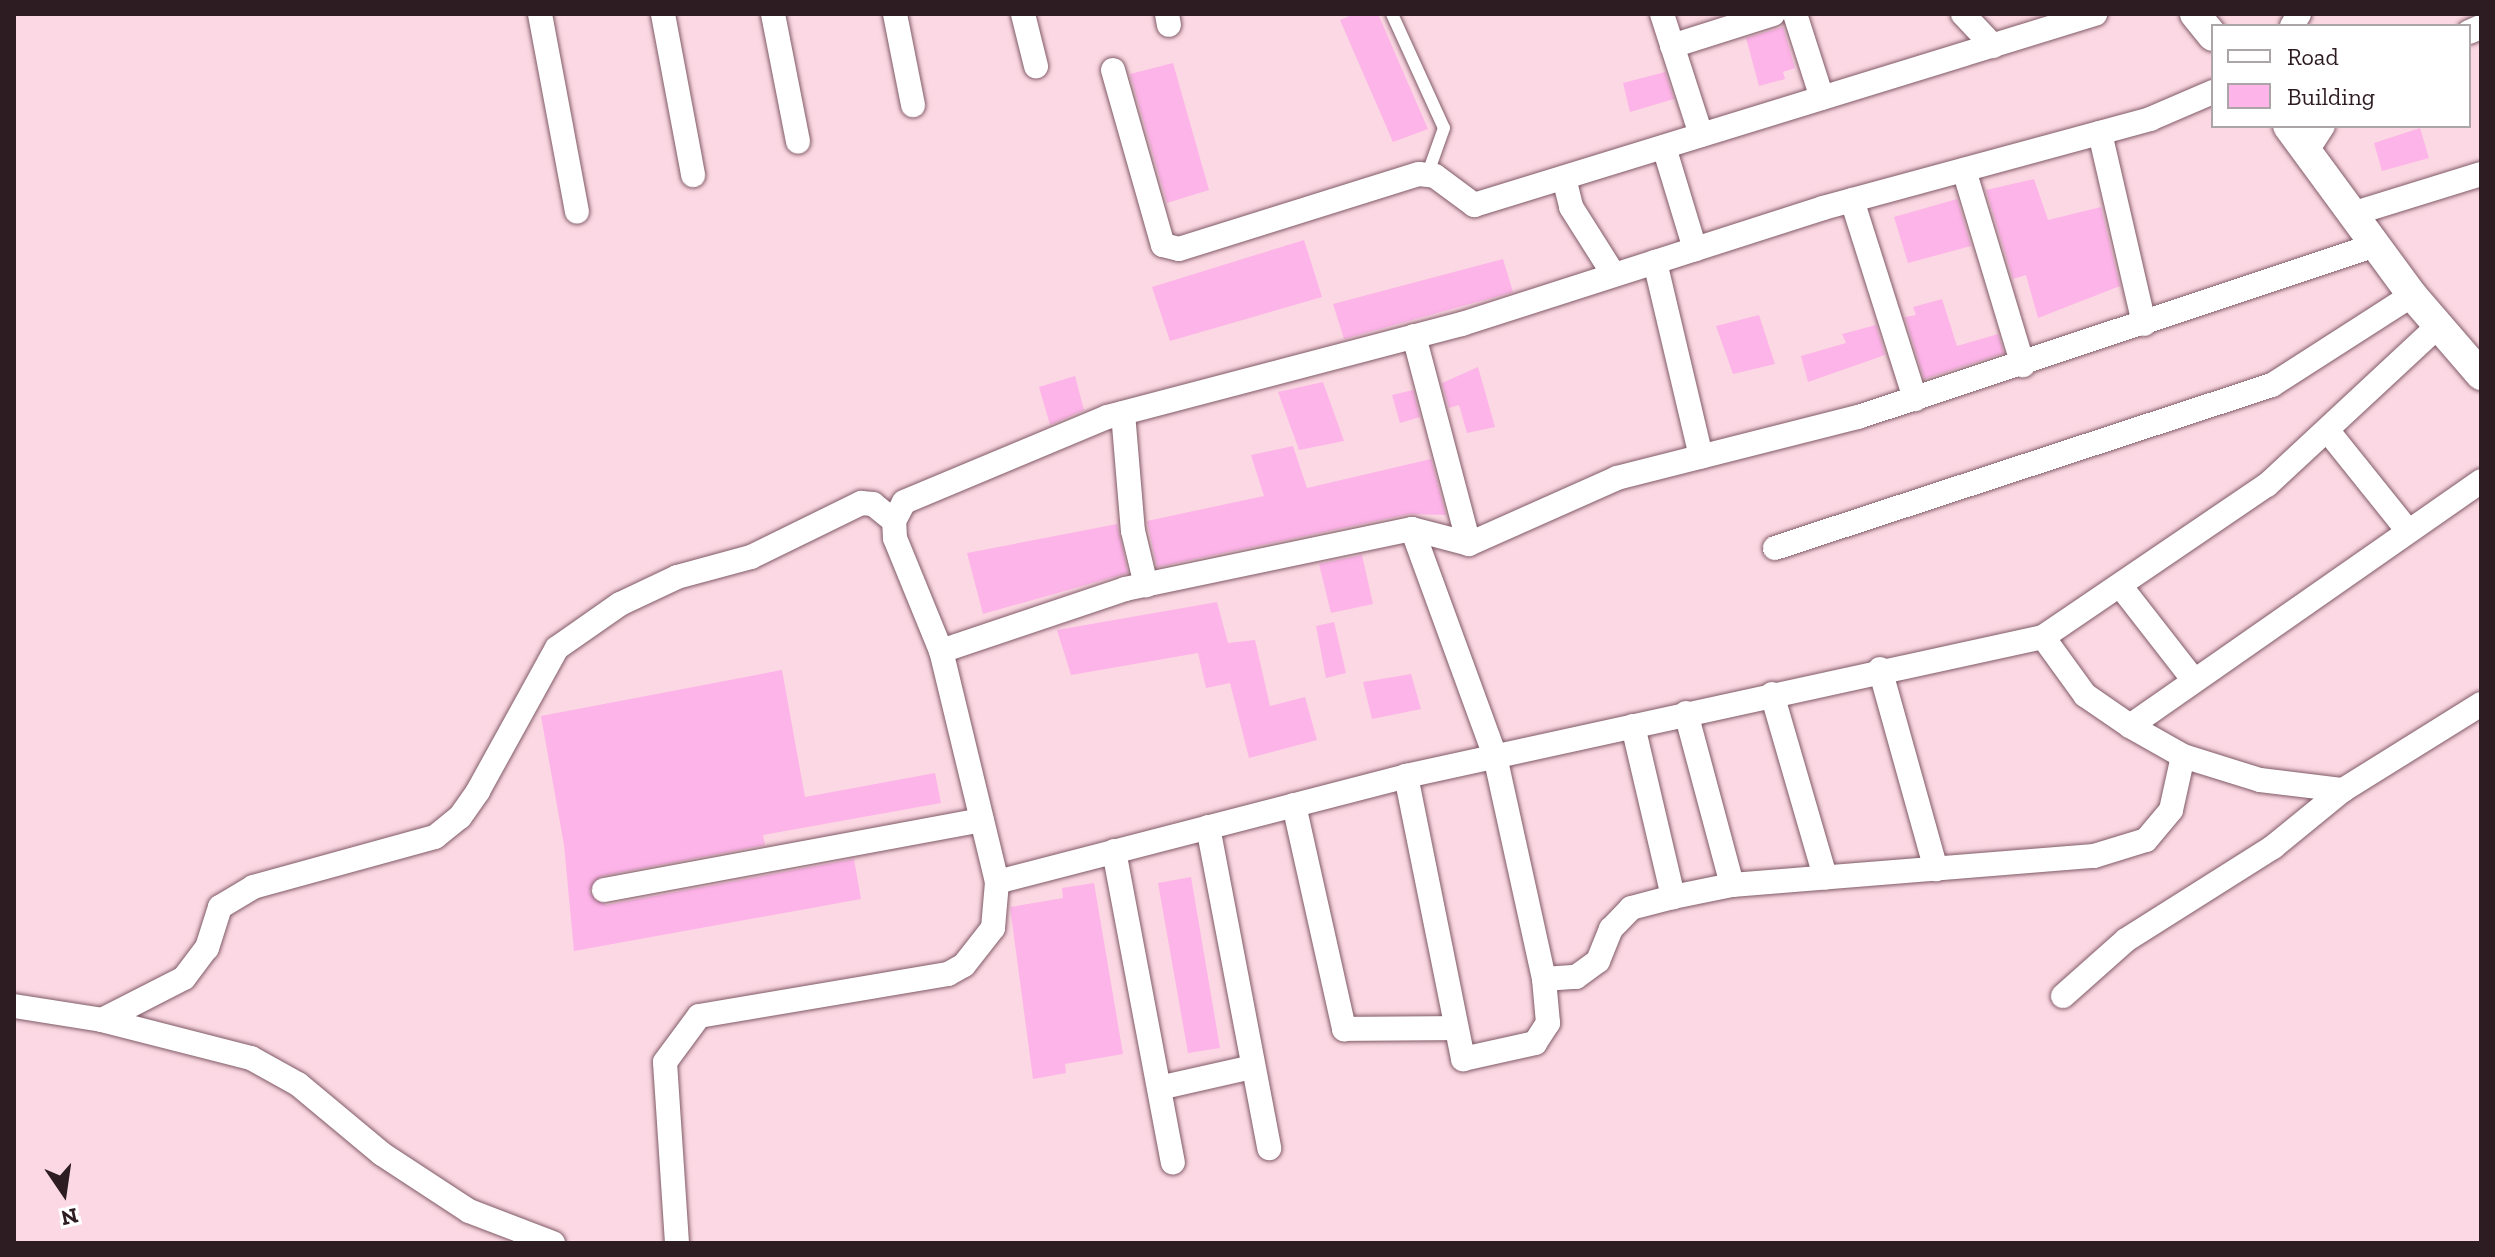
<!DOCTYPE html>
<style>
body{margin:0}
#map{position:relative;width:2495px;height:1257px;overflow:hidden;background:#fbd8e3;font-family:"Zilla Slab",serif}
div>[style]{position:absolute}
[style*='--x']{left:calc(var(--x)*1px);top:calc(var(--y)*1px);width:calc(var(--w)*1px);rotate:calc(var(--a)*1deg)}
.building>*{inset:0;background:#fdb4e8}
.roads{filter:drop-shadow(0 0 2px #805b67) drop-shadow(0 0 2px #805b67)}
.service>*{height:12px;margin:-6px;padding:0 6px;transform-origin:6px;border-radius:6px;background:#fff}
.minor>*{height:24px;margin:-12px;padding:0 12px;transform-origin:12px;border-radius:12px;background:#fff}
.tertiary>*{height:30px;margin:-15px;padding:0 15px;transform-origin:15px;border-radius:15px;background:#fff}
span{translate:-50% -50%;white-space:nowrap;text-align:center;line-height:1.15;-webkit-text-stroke:7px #fff;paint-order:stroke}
.frame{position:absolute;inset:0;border:16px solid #2d1d23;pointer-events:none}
.legend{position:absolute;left:2211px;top:24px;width:260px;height:104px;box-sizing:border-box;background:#fff;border:2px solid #aba5a7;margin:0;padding:10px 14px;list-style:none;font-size:24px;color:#2d1d23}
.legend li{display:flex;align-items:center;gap:16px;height:40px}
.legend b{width:40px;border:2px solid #aba5a7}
.north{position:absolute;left:24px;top:1153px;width:80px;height:80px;-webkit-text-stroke:6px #fff;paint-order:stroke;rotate:167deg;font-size:22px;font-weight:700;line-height:32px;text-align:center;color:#2d1d23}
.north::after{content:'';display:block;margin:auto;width:28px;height:36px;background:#2d1d23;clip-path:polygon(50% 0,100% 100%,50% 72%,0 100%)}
</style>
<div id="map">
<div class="building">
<div style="clip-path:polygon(1354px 14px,1378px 14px,1428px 129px,1393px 142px,1340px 20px)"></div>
<div style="clip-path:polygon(1783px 27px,1795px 68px,1783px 72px,1785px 79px,1759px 86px,1746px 38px)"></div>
<div style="clip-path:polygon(1173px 63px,1209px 190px,1167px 203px,1130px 74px)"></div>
<div style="clip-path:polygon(1665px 72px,1674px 99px,1630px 112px,1623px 83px)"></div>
<div style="clip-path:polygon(2420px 128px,2429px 158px,2382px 171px,2374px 143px)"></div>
<div style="clip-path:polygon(2034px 179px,2048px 220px,2101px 207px,2120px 286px,2038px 318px,2026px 275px,2013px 279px,1986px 190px)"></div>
<div style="clip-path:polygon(1957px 199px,1971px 246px,1908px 263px,1894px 217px)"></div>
<div style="clip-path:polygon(1304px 240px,1322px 297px,1170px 341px,1152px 287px)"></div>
<div style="clip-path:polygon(1503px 259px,1513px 292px,1344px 339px,1333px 304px)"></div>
<div style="clip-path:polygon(1942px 299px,1957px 346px,1998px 334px,2004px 353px,1924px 379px,1905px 317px,1916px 315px,1913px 307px)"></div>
<div style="clip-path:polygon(1759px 315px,1775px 364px,1733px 374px,1716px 326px)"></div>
<div style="clip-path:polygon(1876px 325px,1885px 355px,1808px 382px,1801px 356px,1846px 343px,1842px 334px)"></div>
<div style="clip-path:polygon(1478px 367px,1495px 427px,1467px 433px,1459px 405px,1449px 408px,1442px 383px)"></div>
<div style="clip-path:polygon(1075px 376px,1084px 410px,1050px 425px,1039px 387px)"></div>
<div style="clip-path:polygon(1323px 382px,1344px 441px,1299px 450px,1278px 392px)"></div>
<div style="clip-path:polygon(1413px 390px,1420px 417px,1400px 423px,1392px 395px)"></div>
<div style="clip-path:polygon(1293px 446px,1307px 488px,1431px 459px,1446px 515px,1409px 514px,1157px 567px,1147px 521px,1264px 496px,1251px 455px)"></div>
<div style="clip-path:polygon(1117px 524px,1128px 573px,983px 614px,967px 553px)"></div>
<div style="clip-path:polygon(1362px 555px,1373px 604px,1331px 613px,1319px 564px)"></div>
<div style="clip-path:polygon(1217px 602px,1228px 643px,1255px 640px,1270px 706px,1305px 697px,1317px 740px,1249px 758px,1230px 683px,1206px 688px,1198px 653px,1071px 675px,1057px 630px)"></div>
<div style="clip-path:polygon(1334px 622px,1346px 673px,1326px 678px,1316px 626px)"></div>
<div style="clip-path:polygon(782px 670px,805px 797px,935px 773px,941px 803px,763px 835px,765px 845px,601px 876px,589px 892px,606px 905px,854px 859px,861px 899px,574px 951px,564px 845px,541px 716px)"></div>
<div style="clip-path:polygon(1411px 674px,1421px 709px,1372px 719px,1363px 682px)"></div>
<div style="clip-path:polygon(1191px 877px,1220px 1048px,1188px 1053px,1158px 883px)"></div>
<div style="clip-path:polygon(1094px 883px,1123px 1054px,1065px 1064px,1066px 1073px,1033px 1079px,1010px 907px,1063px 898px,1062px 888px)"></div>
</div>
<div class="roads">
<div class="service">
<div style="--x:1392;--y:14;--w:125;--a:65.5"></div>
<div style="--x:1444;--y:128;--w:48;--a:109.6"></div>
</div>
<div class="minor">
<div style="--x:540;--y:14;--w:201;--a:79.4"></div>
<div style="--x:663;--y:14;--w:164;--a:79.4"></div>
<div style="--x:773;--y:14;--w:130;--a:78.9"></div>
<div style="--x:895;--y:14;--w:93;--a:78.8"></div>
<div style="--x:1023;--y:14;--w:54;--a:76"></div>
<div style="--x:1167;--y:14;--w:11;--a:80"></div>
<div style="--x:1662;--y:14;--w:127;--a:72.1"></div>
<div style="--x:1795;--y:14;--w:88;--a:72.2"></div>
<div style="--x:1963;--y:14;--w:44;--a:46.8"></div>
<div style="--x:2292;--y:26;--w:14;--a:-60"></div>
<div style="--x:2469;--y:32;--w:13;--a:-23"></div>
<div style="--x:1672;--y:46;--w:106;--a:-17.6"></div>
<div style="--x:1113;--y:70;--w:182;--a:74.1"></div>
<div style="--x:1163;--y:245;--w:16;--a:14"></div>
<div style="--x:1179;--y:249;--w:251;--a:-17.4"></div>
<div style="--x:1419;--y:174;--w:16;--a:7"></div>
<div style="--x:1435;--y:176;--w:49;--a:36.6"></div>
<div style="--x:1474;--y:205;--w:650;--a:-17.1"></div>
<div style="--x:2100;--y:133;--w:196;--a:77"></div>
<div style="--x:1664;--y:147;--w:107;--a:73.1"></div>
<div style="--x:2308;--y:149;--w:27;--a:-57"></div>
<div style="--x:1964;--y:170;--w:204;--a:73.2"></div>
<div style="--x:1564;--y:178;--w:30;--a:76"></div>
<div style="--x:1571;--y:207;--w:80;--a:57.7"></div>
<div style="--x:1852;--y:200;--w:209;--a:72.4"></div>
<div style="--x:2352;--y:214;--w:135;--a:-17.2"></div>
<div style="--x:1655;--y:262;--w:200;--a:76.7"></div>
<div style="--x:1414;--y:336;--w:215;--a:75.2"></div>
<div style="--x:1123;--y:413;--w:118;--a:85.2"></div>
<div style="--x:1133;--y:531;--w:56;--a:76.5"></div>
<div style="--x:2328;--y:431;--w:128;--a:51.3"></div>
<div style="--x:1412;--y:529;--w:242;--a:69.9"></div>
<div style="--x:1495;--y:756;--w:228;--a:77.6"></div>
<div style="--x:1544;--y:979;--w:32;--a:-4"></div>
<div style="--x:1576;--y:977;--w:27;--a:-36"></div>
<div style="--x:1598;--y:961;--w:35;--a:-68"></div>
<div style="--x:1611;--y:929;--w:29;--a:-46"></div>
<div style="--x:1631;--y:908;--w:43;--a:-14.7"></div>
<div style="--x:1673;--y:897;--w:60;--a:-11.5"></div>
<div style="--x:1732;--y:885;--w:363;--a:-4.6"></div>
<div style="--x:2094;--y:856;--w:54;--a:-17.1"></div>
<div style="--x:2146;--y:840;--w:39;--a:-50"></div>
<div style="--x:2171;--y:810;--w:55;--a:-77.5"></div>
<div style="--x:2183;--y:756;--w:81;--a:17.3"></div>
<div style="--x:2260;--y:780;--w:84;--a:6.9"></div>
<div style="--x:1775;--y:548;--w:523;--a:-18.16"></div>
<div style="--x:2272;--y:385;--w:166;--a:-32.7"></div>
<div style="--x:2122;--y:588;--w:114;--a:52.1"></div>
<div style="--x:2043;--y:637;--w:271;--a:-34.2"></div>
<div style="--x:2267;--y:485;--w:235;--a:-42.9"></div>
<div style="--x:941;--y:651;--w:194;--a:-18.6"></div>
<div style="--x:1125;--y:589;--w:293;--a:-11.8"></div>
<div style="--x:1412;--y:529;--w:59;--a:14.7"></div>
<div style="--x:1469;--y:544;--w:162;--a:-24"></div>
<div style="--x:1617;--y:478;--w:249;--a:-14.2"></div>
<div style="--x:1858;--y:417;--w:546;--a:-18.37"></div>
<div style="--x:1880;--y:669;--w:208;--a:74.4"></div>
<div style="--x:1772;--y:694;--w:191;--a:73.8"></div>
<div style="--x:1686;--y:713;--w:178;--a:75"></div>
<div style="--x:1633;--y:726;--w:176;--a:76.8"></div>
<div style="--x:2130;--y:726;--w:61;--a:29.5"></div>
<div style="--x:1406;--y:776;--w:289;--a:78.6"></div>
<div style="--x:1463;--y:1059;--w:74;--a:-12.5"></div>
<div style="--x:1535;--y:1043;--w:24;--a:-57"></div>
<div style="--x:1548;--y:1023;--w:44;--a:-95.2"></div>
<div style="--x:1294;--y:805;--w:230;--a:77.4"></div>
<div style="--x:1344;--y:1029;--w:111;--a:-0.5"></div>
<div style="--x:1208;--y:827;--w:327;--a:79.2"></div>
<div style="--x:1114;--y:851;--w:317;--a:79.3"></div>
<div style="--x:997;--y:882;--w:423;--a:-14.5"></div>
<div style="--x:1406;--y:776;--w:652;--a:-12.31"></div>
<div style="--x:2043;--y:637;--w:72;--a:54.1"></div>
<div style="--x:2085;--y:695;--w:55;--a:34.6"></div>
<div style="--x:2130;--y:726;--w:428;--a:-34.9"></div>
<div style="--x:604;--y:890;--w:384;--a:-10.5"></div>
<div style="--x:2063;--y:996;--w:84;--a:-41.6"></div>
<div style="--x:2126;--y:940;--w:174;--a:-32.3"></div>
<div style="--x:2273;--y:847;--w:90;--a:-39.2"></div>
<div style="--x:2343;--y:790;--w:163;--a:-31.9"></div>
<div style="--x:14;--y:1006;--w:89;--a:9"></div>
<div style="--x:102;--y:1020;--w:92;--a:-27.1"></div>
<div style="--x:184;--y:978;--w:38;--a:-53"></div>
<div style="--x:207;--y:948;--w:43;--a:-72.4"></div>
<div style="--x:220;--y:907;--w:39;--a:-31"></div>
<div style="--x:253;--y:887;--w:189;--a:-15.4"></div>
<div style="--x:435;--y:837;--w:32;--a:-39"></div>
<div style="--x:460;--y:817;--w:32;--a:-55"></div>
<div style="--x:478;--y:791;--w:163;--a:-61.1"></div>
<div style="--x:557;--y:648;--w:77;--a:-34.9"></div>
<div style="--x:620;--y:604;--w:63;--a:-25.3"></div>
<div style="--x:677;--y:577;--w:77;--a:-15.1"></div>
<div style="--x:751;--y:557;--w:123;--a:-26.1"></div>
<div style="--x:861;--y:503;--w:12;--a:5"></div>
<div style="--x:873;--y:504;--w:27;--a:39"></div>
<div style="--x:102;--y:1020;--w:154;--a:14.3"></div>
<div style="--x:251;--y:1058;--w:54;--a:29"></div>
<div style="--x:298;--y:1084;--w:109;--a:39.8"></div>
<div style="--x:382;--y:1154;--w:104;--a:33.2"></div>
<div style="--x:469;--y:1211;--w:90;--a:20.9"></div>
<div style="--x:1159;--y:1088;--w:95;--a:-12.7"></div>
<div style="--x:677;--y:1243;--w:181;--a:-93.8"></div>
<div style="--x:665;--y:1062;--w:57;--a:-53.5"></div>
<div style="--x:699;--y:1016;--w:253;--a:-9.6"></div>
<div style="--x:948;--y:974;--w:18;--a:-29"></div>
<div style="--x:964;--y:965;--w:47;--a:-51.9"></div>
<div style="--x:993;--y:928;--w:46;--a:-85"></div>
<div style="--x:997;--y:882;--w:238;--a:-103.6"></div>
<div style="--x:941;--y:651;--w:122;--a:-112.2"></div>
<div style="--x:895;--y:538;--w:17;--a:-93"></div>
<div style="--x:894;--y:521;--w:21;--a:-62"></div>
<div style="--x:904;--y:502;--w:220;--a:-22.7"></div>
<div style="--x:1107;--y:417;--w:367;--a:-14.7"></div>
<div style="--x:1462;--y:324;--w:379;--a:-17.8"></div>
<div style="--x:1823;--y:208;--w:339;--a:-15.2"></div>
<div style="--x:2150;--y:119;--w:69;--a:-23.2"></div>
</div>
<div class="tertiary">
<div style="--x:2195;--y:14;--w:28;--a:51"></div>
<div style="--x:2288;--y:126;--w:210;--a:53.7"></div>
<div style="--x:2412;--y:295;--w:106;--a:49.2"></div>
</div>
</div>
<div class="frame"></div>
<ul class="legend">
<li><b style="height:10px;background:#fff"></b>Road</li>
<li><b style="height:22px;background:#fdb4e8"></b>Building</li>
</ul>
<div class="north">N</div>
</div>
